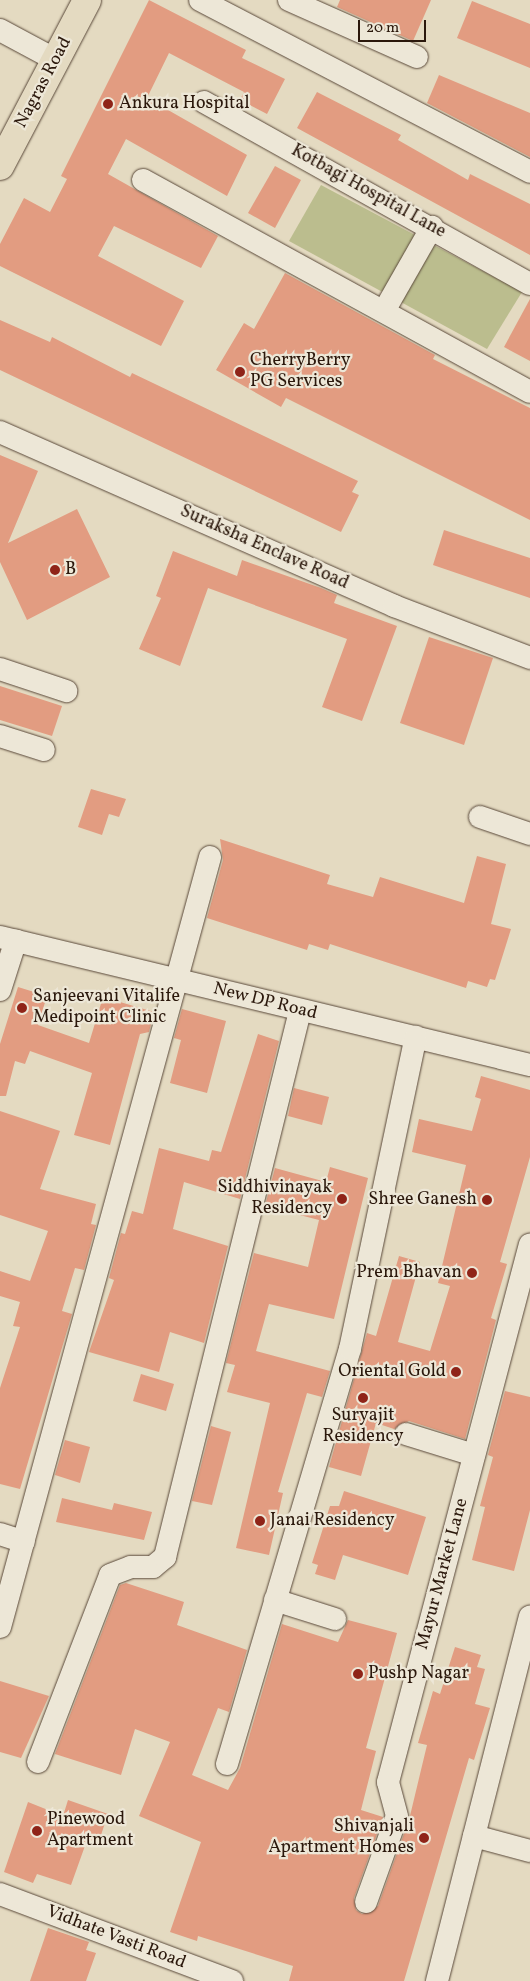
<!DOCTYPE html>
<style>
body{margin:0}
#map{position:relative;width:530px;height:1981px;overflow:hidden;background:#e4dac1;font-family:Vollkorn,serif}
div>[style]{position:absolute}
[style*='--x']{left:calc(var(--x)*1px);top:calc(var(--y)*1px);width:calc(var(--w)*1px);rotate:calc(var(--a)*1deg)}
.green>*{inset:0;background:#bbbd8e}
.building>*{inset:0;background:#e29c81}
.roads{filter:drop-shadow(0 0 1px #594839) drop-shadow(0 0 1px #594839)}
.minor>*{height:22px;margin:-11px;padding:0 11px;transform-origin:11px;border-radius:11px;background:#ede7d7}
.major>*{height:28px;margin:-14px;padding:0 14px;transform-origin:14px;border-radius:14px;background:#e4dac1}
.dots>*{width:14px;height:14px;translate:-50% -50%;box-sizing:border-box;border:2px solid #ede7d7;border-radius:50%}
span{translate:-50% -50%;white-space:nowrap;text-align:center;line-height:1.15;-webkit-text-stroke:4.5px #ede7d7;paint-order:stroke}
.street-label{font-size:18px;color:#2b180c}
.poi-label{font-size:18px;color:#2b180c}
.left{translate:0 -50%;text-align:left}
.right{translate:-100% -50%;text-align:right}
.scale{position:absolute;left:358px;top:20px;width:68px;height:22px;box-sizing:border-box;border:2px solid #2b180c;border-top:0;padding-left:6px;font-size:15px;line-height:18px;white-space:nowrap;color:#2b180c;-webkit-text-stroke:4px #ede7d7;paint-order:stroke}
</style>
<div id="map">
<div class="green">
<div style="clip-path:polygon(321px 185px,522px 292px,487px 349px,289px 241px)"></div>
</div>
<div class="building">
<div style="clip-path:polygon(149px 0,246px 50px,242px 58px,285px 79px,267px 114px,240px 100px,244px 92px,169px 53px,147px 98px,247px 155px,227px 196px,126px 139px,108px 174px,218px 236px,201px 268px,114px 226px,98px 256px,184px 301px,161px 346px,0 266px,0 244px,24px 198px,50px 212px,67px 179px,61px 176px)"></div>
<div style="clip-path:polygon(340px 0,431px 0,413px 41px,337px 7px)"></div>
<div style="clip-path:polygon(472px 1px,530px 24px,530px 68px,457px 38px)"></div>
<div style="clip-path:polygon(439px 75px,530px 113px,530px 157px,427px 103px)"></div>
<div style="clip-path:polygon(317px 92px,401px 135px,398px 140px,468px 180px,470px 174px,530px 204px,530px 255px,297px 128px)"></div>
<div style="clip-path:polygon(275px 166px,301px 180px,275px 228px,248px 213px)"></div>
<div style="clip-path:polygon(285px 273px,435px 355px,433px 359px,530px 408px,530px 520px,286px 398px,281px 407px,216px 370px,244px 323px,254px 329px)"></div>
<div style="clip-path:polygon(530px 299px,530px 361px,504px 347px)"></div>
<div style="clip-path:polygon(0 320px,50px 342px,52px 337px,130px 377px,132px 373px,358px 481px,352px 492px,359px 495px,341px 532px,0 370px)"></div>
<div style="clip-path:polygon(0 455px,38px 471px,8px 543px,77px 509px,110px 577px,27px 620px,0 562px)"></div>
<div style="clip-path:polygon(444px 530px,530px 558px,530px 598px,433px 565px)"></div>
<div style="clip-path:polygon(173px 551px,237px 576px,242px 560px,321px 588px,337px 595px,334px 603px,397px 626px,362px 721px,322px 707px,347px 639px,208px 588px,180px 666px,139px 649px,161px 598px,156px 596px)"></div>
<div style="clip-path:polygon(429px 637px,493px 658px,464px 745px,400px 723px)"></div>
<div style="clip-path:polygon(0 686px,62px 706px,52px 736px,0 720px)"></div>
<div style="clip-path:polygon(91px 789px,126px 799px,119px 817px,109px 814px,102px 835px,78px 827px)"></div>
<div style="clip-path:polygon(220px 839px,330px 875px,327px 884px,373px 897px,380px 877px,464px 903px,477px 856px,506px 864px,491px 924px,511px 929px,495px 980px,490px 979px,487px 987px,468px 981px,466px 988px,330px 944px,328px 950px,309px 944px,307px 950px,207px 918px,223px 860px)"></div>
<div style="clip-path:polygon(18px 987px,47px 996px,38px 1025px,89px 1043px,103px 997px,154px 1012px,149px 1032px,140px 1034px,110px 1145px,74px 1135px,92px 1073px,30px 1051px,25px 1064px,15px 1061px,6px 1096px,0 1096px,0 1044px)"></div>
<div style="clip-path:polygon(182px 1009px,226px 1021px,207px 1093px,170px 1083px,181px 1040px,174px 1038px)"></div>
<div style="clip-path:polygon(258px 1034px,279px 1041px,240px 1199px,184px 1182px,173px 1229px,228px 1246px,204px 1343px,170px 1332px,159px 1372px,89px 1352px,114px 1280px,109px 1278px,121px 1233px,125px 1234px,132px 1211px,143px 1214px,159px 1148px,209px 1161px,212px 1150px,221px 1152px)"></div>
<div style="clip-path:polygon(481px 1076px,530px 1090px,530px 1157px,500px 1262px,507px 1264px,491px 1318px,496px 1320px,465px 1439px,409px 1421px,394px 1429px,376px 1423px,361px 1476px,329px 1467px,367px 1333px,376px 1336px,399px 1256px,420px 1262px,398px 1342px,430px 1351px,450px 1286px,438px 1283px,466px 1165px,412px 1152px,419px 1119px,472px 1131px,481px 1099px,475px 1097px)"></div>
<div style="clip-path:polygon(294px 1088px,329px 1097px,322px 1125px,288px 1116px)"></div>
<div style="clip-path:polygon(0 1111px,60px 1131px,40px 1189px,96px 1204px,91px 1224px,96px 1225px,84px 1270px,75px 1268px,62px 1311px,72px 1314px,20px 1489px,0 1484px,0 1388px,20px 1327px,13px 1326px,20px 1302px,0 1296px,0 1271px,30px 1281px,48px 1231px,0 1215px)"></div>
<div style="clip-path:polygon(330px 1167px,368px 1178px,334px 1319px,269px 1304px,256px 1351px,330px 1371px,322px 1397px,307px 1393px,278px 1492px,283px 1493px,269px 1555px,236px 1548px,270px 1403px,227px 1392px,235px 1365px,226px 1363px,254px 1253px,308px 1267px,319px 1220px,265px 1206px,275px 1168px,326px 1182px)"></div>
<div style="clip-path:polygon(141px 1374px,174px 1384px,166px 1411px,133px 1401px)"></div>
<div style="clip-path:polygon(505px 1391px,530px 1397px,530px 1510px,514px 1571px,472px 1560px,485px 1507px,480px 1506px,493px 1457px,488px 1455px)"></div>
<div style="clip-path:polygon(211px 1426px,231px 1432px,212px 1505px,192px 1501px)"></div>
<div style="clip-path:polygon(65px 1440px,90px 1447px,80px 1483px,55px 1475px)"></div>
<div style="clip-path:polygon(344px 1491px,426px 1517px,408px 1575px,343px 1555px,335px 1580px,315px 1574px,318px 1565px,312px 1563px,330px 1506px,339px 1506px)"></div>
<div style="clip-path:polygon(62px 1498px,112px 1510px,114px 1503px,152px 1512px,144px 1540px,56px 1522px)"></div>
<div style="clip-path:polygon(126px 1583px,184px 1602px,177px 1625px,247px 1650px,229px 1712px,218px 1708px,192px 1775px,228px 1790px,240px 1768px,282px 1624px,338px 1642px,348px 1620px,397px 1633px,366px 1748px,376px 1751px,361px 1810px,383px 1817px,354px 1898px,356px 1910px,362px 1914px,378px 1906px,409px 1820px,427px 1745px,418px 1743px,433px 1691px,440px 1694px,455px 1647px,481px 1655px,477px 1667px,485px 1669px,475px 1704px,490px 1708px,474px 1760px,469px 1758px,404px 1981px,289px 1981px,293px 1966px,198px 1936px,197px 1941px,170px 1932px,201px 1842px,139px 1816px,170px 1742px,135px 1729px,121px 1775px,55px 1754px,120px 1585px)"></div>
<div style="clip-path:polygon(0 1681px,49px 1696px,21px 1758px,0 1752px)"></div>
<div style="clip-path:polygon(68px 1800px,108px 1814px,97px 1847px,86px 1843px,71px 1885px,37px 1874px,33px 1883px,4px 1872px,28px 1802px,63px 1816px)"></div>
<div style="clip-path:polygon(48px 1928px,89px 1942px,86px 1950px,96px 1953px,86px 1981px,30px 1981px)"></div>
</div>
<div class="roads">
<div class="minor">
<div style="--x:200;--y:0;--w:372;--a:27.5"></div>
<div style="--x:289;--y:0;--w:140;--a:24"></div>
<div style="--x:0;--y:30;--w:64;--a:28.2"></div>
<div style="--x:204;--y:102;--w:373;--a:29.2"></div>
<div style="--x:143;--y:180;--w:441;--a:28.7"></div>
<div style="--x:384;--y:311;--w:97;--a:-60.3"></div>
<div style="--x:0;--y:432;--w:431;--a:23.8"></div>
<div style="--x:394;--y:606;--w:146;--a:20.9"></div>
<div style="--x:0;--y:669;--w:70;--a:18.4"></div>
<div style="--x:0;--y:736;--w:46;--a:17.7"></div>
<div style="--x:480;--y:817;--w:53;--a:18.8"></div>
<div style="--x:0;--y:937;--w:545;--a:13.58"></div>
<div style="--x:0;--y:990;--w:52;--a:-72.3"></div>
<div style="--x:406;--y:1434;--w:71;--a:17.2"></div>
<div style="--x:0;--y:1534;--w:25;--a:18"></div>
<div style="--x:275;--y:1600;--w:63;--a:17.6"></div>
<div style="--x:0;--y:1627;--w:798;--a:-74.74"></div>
<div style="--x:38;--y:1762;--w:200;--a:-68.9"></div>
<div style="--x:110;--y:1575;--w:22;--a:-21"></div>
<div style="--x:131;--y:1567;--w:22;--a:0"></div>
<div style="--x:153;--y:1567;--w:16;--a:-40"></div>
<div style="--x:165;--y:1557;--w:562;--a:-76.11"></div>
<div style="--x:227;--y:1764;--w:433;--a:-73.5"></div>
<div style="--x:350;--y:1349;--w:319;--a:-78.1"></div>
<div style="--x:474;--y:1836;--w:58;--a:15"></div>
<div style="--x:0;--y:1894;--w:248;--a:20.6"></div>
<div style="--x:366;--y:1902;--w:91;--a:-70.2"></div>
<div style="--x:397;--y:1816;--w:35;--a:-105"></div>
<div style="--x:388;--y:1782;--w:556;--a:-75.21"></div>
<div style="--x:437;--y:1981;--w:376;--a:-75.7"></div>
</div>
<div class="major">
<div style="--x:0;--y:166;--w:187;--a:-62.3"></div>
</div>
</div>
<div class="dots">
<div style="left:108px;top:104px;background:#8f2418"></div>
<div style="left:240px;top:372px;background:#8f2418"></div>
<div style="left:55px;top:570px;background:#8f2418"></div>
<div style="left:22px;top:1008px;background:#8f2418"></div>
<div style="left:342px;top:1199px;background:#8f2418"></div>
<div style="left:487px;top:1200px;background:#8f2418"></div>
<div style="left:472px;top:1273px;background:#8f2418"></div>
<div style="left:456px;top:1372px;background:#8f2418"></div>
<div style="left:363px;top:1398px;background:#8f2418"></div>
<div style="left:260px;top:1521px;background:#8f2418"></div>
<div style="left:358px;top:1674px;background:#8f2418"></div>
<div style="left:37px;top:1831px;background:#8f2418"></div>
<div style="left:424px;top:1838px;background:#8f2418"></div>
</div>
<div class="street-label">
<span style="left:44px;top:83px;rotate:-62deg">Nagras Road</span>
<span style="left:368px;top:192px;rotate:29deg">Kotbagi Hospital Lane</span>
<span style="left:264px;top:548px;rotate:24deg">Suraksha Enclave Road</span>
<span style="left:265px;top:1002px;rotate:14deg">New DP Road</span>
<span style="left:443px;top:1574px;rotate:-75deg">Mayur Market Lane</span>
<span style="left:116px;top:1938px;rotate:21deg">Vidhate Vasti Road</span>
</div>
<div class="poi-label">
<span class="left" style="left:119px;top:104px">Ankura Hospital</span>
<span class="left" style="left:250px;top:372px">CherryBerry<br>PG Services</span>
<span class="left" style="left:65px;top:570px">B</span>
<span class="left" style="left:33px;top:1008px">Sanjeevani Vitalife<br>Medipoint Clinic</span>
<span class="right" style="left:332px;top:1199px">Siddhivinayak<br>Residency</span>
<span class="right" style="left:477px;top:1200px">Shree Ganesh</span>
<span class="right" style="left:462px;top:1273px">Prem Bhavan</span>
<span class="right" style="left:446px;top:1372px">Oriental Gold</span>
<span style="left:363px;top:1427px">Suryajit<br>Residency</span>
<span class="left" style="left:270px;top:1521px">Janai Residency</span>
<span class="left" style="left:368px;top:1674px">Pushp Nagar</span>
<span class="left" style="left:47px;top:1831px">Pinewood<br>Apartment</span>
<span class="right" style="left:414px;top:1838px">Shivanjali<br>Apartment Homes</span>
</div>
<div class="scale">20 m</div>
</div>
